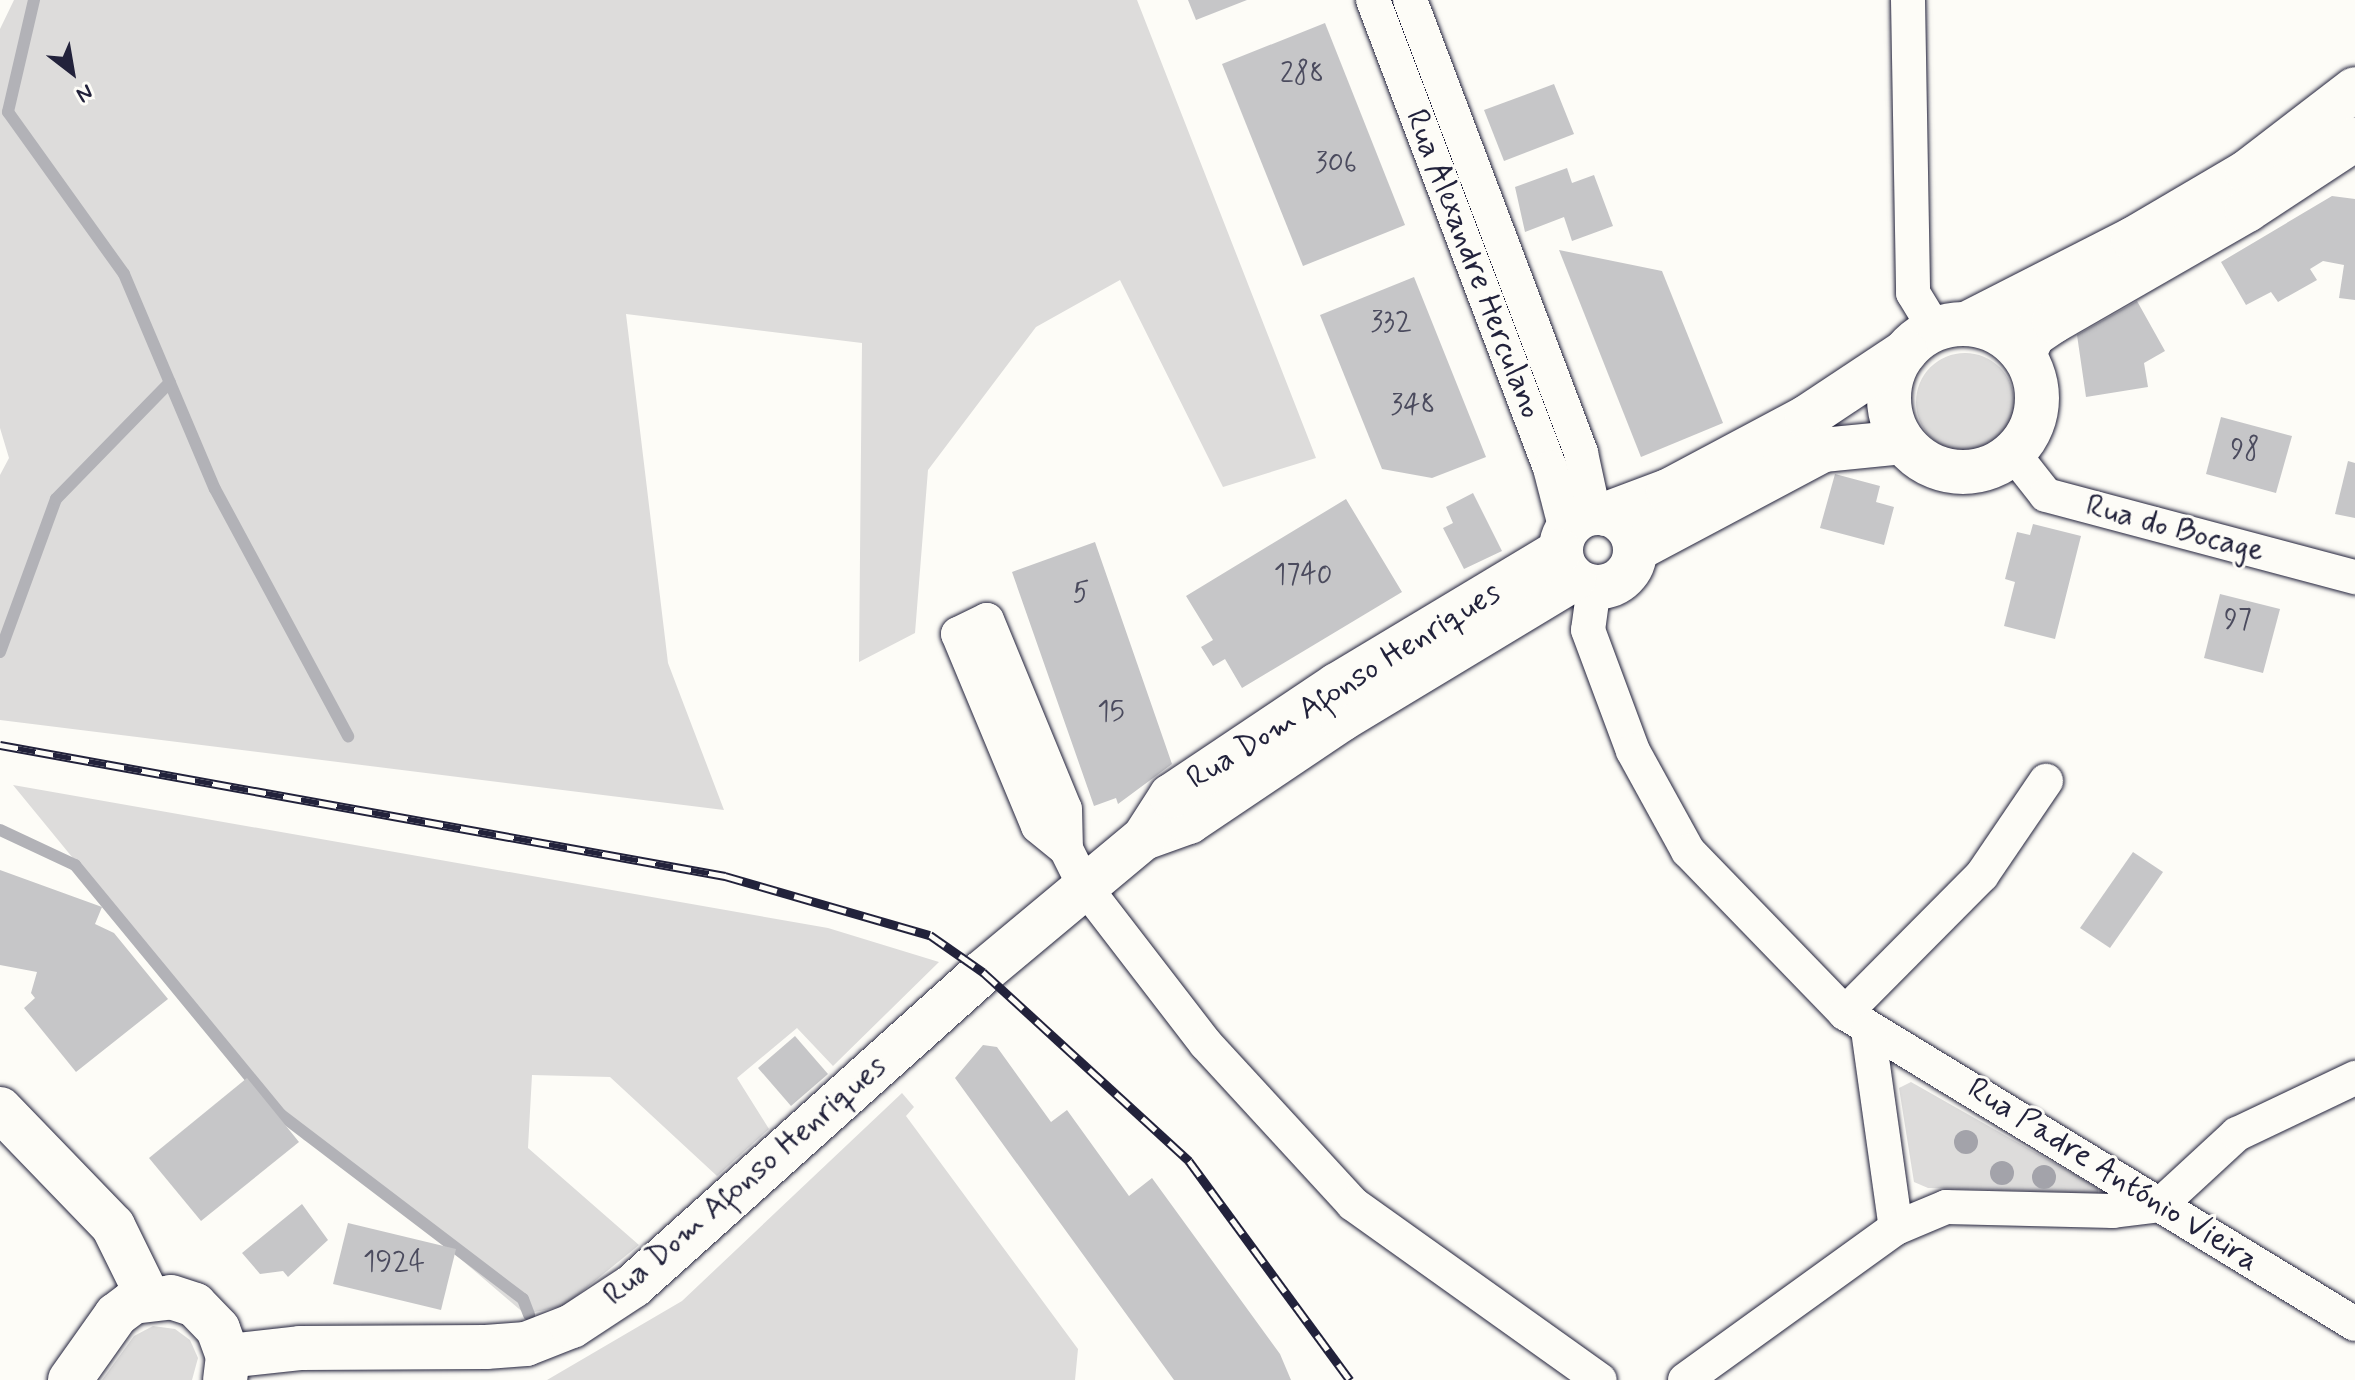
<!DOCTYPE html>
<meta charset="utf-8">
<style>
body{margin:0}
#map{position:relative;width:2355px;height:1380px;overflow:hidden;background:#fdfcf7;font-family:Mynerve,sans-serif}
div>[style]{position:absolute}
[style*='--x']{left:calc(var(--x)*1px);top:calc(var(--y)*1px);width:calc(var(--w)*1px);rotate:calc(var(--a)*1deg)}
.green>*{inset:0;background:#dddcdb}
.round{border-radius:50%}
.stream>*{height:12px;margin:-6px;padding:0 6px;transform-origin:6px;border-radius:6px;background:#b2b2b7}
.building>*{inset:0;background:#c6c6c8}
.roads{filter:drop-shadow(0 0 2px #22223b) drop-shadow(0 0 2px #22223b)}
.street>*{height:34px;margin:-17px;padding:0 17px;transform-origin:17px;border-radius:17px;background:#fdfcf7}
.secondary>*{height:44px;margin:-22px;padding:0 22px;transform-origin:22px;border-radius:22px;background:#fdfcf7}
.secondary>.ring{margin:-22px;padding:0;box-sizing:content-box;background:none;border:44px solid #fdfcf7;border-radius:50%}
.primary>*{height:44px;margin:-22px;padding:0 22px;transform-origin:22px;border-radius:22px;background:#fdfcf7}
.rail>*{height:9px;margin-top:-4.5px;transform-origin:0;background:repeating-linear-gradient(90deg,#fdfcf7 0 18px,#22223b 0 36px);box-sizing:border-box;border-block:2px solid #22223b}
.trees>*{width:24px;height:24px;margin:-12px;border-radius:50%;background:#a3a3aa}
span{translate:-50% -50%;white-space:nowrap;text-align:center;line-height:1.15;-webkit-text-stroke:6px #fdfcf7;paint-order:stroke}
.number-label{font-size:28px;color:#4b4b5e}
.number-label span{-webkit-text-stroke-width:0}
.street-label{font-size:32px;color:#22223b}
.north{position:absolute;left:32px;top:32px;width:80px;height:80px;-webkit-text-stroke:6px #fdfcf7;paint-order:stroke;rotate:149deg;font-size:22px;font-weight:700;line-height:32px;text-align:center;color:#22223b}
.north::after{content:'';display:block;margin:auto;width:28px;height:36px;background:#22223b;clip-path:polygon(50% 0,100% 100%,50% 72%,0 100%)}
</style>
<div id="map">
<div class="green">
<div style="clip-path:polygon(14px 0,1137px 0,1316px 458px,1223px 487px,1120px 280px,1036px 327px,928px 470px,915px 633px,859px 662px,862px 343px,626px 314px,668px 663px,724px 810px,0 720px,0 475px,9px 458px,0 428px,0 29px)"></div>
<div class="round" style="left:1916px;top:353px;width:98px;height:98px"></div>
<div style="clip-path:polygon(13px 785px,828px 928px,939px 962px,833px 1066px,797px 1028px,737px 1078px,769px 1129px,717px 1176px,610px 1077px,532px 1075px,528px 1148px,639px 1245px,564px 1306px,525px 1314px,340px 1156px,304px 1140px)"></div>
<div style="clip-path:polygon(1911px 1082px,2098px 1188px,2098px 1193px,1928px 1188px,1914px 1182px,1899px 1088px)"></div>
<div style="clip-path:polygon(902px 1093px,914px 1107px,906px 1116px,1078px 1349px,1075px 1380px,547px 1380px,682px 1301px)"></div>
<div style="clip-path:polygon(153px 1326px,175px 1329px,190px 1340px,198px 1358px,192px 1380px,102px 1380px,134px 1336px)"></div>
</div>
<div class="stream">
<div style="--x:34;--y:0;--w:115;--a:103.1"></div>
<div style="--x:8;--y:112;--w:199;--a:54.4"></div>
<div style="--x:124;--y:274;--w:233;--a:67.1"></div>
<div style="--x:215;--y:489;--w:281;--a:61.7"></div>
<div style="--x:0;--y:652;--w:163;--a:-69.9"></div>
<div style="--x:56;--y:499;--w:163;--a:-45.7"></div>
<div style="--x:0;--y:830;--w:83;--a:25"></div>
<div style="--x:75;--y:865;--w:323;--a:50.5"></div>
<div style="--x:280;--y:1114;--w:305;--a:37.3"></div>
<div style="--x:523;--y:1299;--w:17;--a:69"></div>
</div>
<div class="building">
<div style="clip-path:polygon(1188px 0,1247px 0,1196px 20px)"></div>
<div style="clip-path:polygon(1325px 23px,1405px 225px,1303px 266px,1222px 64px)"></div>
<div style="clip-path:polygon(1554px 84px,1574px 134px,1504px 161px,1484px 110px)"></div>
<div style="clip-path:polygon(1567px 168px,1572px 183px,1594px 175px,1613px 226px,1572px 241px,1564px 217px,1525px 232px,1515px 187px)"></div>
<div style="clip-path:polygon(2332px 196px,2355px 199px,2355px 300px,2339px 298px,2344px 265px,2323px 261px,2310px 269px,2317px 280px,2278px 302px,2271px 292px,2246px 305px,2221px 262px)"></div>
<div style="clip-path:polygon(1559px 250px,1662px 271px,1723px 423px,1641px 457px)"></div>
<div style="clip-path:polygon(1414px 277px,1486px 457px,1432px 478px,1382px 469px,1320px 315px)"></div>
<div style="clip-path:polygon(2137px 301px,2165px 351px,2144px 363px,2148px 387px,2086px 397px,2077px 335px)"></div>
<div style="clip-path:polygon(2221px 417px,2292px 436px,2276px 493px,2206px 474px)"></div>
<div style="clip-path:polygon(2348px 461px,2355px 463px,2355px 518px,2335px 514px)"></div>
<div style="clip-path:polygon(1835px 474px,1880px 486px,1876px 502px,1894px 507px,1884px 545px,1820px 528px)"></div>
<div style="clip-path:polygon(1473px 493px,1502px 551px,1464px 569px,1443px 528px,1453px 523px,1446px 507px)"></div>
<div style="clip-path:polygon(1346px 499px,1402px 592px,1242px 688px,1225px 659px,1213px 666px,1201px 647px,1213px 640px,1186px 596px)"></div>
<div style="clip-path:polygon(2033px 524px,2081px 536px,2055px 639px,2004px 626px,2015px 582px,2005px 579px,2017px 532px,2030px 535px)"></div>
<div style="clip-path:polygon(1095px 542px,1172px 764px,1118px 804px,1116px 798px,1094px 806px,1012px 572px)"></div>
<div style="clip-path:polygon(2220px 594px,2280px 609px,2263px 673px,2204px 658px)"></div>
<div style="clip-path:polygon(2133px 852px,2163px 872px,2110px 948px,2080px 928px)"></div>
<div style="clip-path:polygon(0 870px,102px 907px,95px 924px,114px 933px,168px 999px,76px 1072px,24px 1008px,35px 998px,31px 993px,37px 972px,0 965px)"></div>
<div style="clip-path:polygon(795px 1036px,828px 1074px,791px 1106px,758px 1068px)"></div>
<div style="clip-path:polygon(983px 1045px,997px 1047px,1051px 1122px,1067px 1110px,1129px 1196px,1152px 1178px,1280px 1354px,1291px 1380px,1174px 1380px,955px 1078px)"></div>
<div style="clip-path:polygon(247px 1078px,299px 1142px,201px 1221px,149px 1158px)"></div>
<div style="clip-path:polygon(302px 1204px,328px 1240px,288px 1277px,283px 1271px,260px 1274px,242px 1253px)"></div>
<div style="clip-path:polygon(348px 1223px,456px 1249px,441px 1310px,333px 1284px)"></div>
</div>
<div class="roads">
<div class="street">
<div style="--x:1373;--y:0;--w:500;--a:69.28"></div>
<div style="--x:1550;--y:468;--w:64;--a:75.5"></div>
<div style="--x:1410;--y:0;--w:484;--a:69.3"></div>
<div style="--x:1581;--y:453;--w:61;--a:77.8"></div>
<div style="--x:1908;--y:0;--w:293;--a:89"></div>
<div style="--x:1913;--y:293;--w:42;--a:58.6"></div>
<div style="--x:2013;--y:453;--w:53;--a:51.8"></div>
<div style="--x:2046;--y:495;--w:320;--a:14.9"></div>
<div style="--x:1594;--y:587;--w:43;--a:97.9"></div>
<div style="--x:1588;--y:630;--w:129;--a:69.6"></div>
<div style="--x:1633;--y:751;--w:114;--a:61.2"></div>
<div style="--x:1688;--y:851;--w:226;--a:45.9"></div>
<div style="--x:1845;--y:1013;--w:597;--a:31.38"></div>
<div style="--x:1066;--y:849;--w:36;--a:-141"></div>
<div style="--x:1038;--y:826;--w:208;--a:-112.6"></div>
<div style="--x:958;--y:634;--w:32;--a:-26"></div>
<div style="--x:987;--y:620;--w:204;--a:67.6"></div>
<div style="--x:1065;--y:809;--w:40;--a:88.6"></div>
<div style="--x:1066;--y:849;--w:42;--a:63.4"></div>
<div style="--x:1085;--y:887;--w:198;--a:52.4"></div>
<div style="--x:1206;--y:1044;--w:217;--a:47.4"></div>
<div style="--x:1353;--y:1204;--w:303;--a:35.5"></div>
<div style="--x:1845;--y:1013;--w:194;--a:-45.2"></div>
<div style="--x:1982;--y:875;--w:114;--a:-55.8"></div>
<div style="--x:1868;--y:1030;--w:200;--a:82"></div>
<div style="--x:1685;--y:1380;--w:260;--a:-35.8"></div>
<div style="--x:1896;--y:1228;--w:54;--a:-22.8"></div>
<div style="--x:1946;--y:1207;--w:167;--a:1.4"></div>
<div style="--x:2113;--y:1211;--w:47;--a:-7.3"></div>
<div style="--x:2160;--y:1205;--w:105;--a:-42.7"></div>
<div style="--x:2237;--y:1134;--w:131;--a:-25.4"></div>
</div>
<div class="secondary">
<div style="--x:1968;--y:323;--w:185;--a:-27"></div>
<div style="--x:2133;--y:239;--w:132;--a:-30.4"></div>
<div style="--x:2247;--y:172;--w:136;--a:-37.5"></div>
<div class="ring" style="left:1889px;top:324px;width:104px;height:104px"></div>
<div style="--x:2024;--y:354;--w:21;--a:-65"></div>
<div style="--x:2033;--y:335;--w:25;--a:-34"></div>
<div style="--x:2054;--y:321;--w:223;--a:-29.9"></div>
<div style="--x:2247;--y:210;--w:129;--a:-33.3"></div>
<div class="ring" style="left:1561px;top:513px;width:30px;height:30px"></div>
<div style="--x:1606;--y:514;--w:66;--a:-20.4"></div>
<div style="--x:1668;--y:491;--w:157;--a:-28"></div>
<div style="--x:1807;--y:417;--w:118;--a:-33.6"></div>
<div style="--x:1635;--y:550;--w:213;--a:-28"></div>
<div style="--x:1823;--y:450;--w:80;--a:-5.7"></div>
<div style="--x:1144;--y:838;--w:48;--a:-19.6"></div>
<div style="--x:1189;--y:822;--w:184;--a:-33.9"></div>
<div style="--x:1342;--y:719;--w:271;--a:-31.1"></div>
<div style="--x:228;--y:1356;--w:72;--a:-6.3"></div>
<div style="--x:300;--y:1348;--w:186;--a:-0.3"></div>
<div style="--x:486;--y:1347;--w:40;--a:-4.3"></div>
<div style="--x:526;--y:1344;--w:49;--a:-21.4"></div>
<div style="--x:572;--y:1326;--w:73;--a:-33.3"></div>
<div style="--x:633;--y:1286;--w:470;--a:-41.9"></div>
<div style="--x:983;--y:972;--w:209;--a:-39.8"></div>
<div style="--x:1144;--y:838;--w:50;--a:-57.3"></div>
<div style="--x:1171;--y:796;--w:200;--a:-33.8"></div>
<div style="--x:1337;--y:685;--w:260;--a:-31"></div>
</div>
<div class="primary">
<div style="--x:0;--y:1109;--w:163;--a:46"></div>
<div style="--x:113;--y:1226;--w:79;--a:63.8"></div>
<div style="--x:70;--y:1380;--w:80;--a:-54.7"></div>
<div style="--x:116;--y:1315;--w:21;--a:-37"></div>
<div style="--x:133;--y:1302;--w:38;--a:-7"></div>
<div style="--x:171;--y:1297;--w:25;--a:18"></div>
<div style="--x:195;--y:1305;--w:33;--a:46"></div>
<div style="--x:218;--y:1329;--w:29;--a:70"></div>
<div style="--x:228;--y:1356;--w:24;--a:97"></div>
</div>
</div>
<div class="rail">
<div style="--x:0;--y:745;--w:737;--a:10.24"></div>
<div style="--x:725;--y:876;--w:213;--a:16.1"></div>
<div style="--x:930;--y:935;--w:65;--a:34.9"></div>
<div style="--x:983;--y:972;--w:280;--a:42.5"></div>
<div style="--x:1189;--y:1161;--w:272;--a:53.7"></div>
</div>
<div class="trees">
<div style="left:1966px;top:1142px"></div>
<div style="left:2002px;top:1173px"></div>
<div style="left:2044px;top:1177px"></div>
</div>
<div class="number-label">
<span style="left:1302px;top:75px">288</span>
<span style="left:1336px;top:164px">306</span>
<span style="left:1391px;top:323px">332</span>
<span style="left:1413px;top:406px">348</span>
<span style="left:2245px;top:451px">98</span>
<span style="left:1303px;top:576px">1740</span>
<span style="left:1081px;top:594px">5</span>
<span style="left:2238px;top:621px">97</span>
<span style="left:1111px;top:713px">15</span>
<span style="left:394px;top:1263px">1924</span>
</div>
<div class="street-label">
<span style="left:1473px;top:264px;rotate:69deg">Rua Alexandre Herculano</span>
<span style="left:2175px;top:529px;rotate:15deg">Rua do Bocage</span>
<span style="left:1344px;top:686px;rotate:-32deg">Rua Dom Afonso Henriques</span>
<span style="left:2113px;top:1175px;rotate:32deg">Rua Padre António Vieira</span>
<span style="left:745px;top:1181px;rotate:-41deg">Rua Dom Afonso Henriques</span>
</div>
<div class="north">N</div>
</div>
